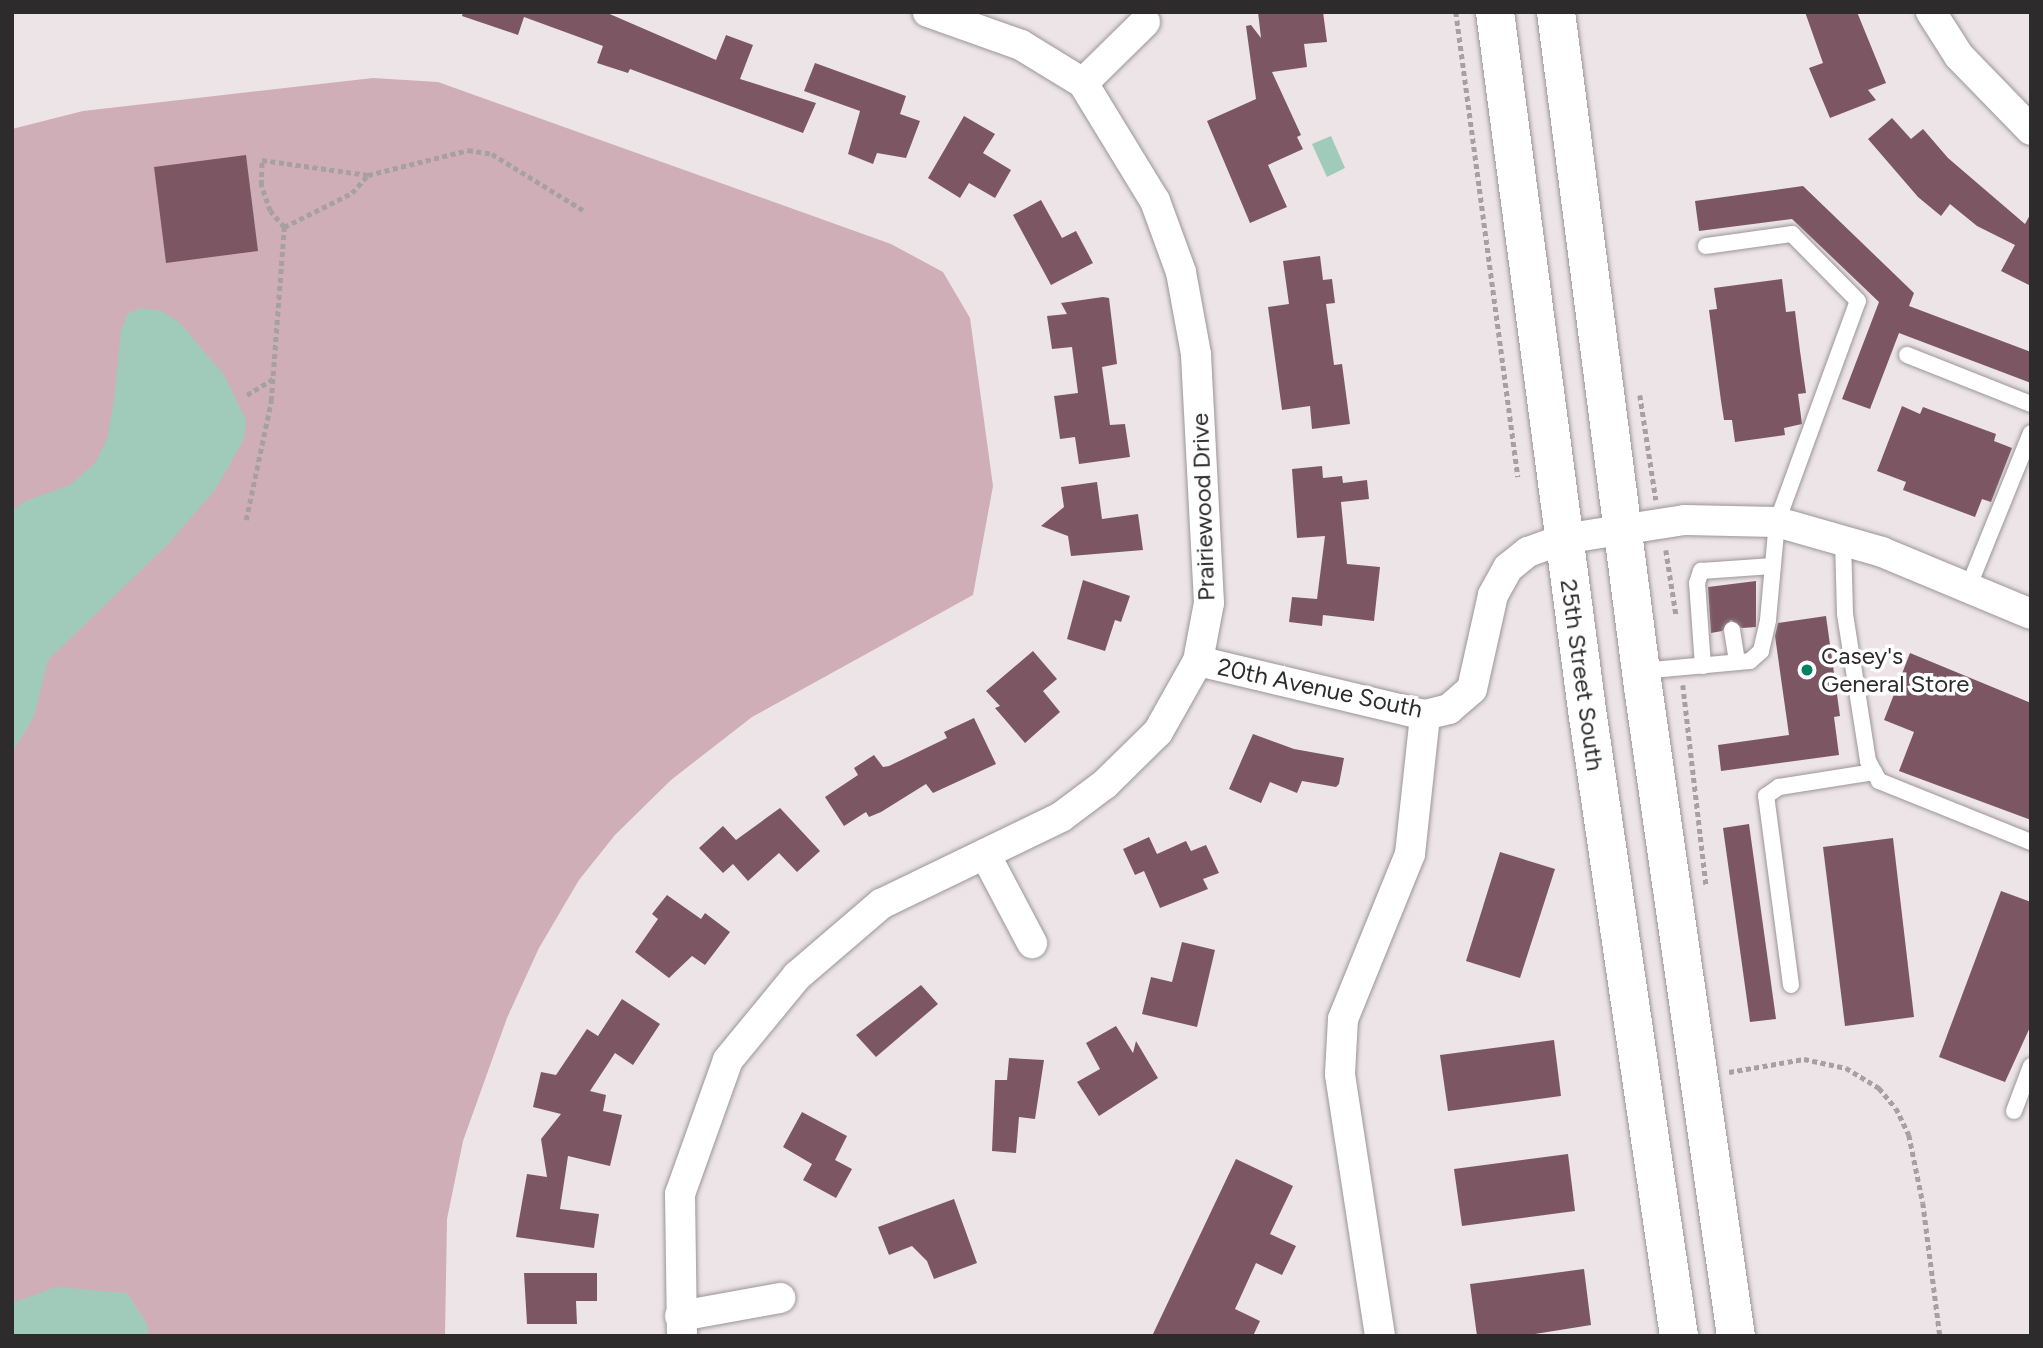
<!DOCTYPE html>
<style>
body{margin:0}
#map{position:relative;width:2043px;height:1348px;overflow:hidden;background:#ece4e6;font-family:Figtree,sans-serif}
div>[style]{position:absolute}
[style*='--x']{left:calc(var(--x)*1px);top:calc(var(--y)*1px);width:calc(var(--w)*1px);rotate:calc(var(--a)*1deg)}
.green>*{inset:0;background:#d0aeb8}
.water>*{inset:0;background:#a0cbba}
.building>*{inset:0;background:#7c5763}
.path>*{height:4.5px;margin-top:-2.25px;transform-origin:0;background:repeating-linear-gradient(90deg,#a7a0a2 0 5px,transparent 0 8.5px)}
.roads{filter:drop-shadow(0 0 2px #9c9597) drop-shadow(0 0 2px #9c9597)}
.lane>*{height:16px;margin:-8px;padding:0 8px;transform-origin:8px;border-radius:8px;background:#fff}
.street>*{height:30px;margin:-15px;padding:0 15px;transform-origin:15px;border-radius:15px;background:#fff}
.secondary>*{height:38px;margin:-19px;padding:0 19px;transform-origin:19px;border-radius:19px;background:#fff}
.dots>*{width:19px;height:19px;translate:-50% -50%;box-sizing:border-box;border:4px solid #fff;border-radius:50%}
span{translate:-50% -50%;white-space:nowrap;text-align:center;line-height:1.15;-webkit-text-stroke:7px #fff;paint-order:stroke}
.street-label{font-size:24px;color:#2e2b2c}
.poi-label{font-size:24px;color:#2e2b2c}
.left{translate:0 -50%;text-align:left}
.frame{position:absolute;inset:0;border:14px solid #2e2b2c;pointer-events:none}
</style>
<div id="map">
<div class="green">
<div style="clip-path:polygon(373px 78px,438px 82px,891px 244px,943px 272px,970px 318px,993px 486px,973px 595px,752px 717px,671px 780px,615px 835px,579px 880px,539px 948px,507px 1018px,463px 1141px,447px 1219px,445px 1336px,12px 1336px,12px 129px,83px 111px)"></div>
</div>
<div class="water">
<div style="clip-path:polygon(1331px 136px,1345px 168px,1327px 177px,1312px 144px)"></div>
<div style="clip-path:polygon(142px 308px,162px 311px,180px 323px,224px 375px,246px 420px,244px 439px,215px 490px,168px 544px,48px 660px,34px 717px,12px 752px,12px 511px,25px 501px,70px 485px,96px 462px,107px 439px,114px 400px,121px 331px,128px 313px)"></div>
<div style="clip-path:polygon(56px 1287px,127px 1293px,147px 1324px,148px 1336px,12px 1336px,12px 1303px)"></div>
</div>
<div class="building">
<div style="clip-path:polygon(463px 12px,605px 12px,716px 60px,726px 35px,753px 45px,740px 79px,816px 103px,803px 133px,630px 69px,628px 73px,597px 63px,603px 46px,576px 36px,524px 17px,518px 35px,462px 16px)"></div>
<div style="clip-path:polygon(1258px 12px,1323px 12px,1327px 42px,1304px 44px,1307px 67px,1272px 72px,1301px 135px,1297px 137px,1303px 149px,1268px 165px,1287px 207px,1250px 223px,1207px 121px,1256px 99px,1246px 26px,1251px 25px,1261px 38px)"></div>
<div style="clip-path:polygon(1805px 12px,1857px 12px,1886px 83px,1868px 90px,1876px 100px,1830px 118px,1809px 68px,1823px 63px)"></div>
<div style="clip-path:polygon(815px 63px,906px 96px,900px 114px,920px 121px,906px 158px,877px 153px,873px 164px,848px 154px,860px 111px,804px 91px)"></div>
<div style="clip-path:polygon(964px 116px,995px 134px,983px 153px,1011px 170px,995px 198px,969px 183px,960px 198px,928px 178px)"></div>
<div style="clip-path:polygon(1892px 118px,1911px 139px,1923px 129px,1948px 158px,2025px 224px,2031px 213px,2031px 286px,2001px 271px,2015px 245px,1977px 226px,1950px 204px,1941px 216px,1918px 197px,1868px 139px)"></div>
<div style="clip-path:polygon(246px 155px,258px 251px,166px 263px,154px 167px)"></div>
<div style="clip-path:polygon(1803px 186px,1914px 293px,1909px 306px,2031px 352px,2031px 383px,1899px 333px,1870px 409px,1842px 399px,1879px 302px,1792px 219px,1699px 231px,1695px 201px)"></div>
<div style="clip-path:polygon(1041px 200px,1062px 238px,1076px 231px,1093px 263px,1051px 285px,1013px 215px)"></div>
<div style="clip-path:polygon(1320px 256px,1323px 280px,1332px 279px,1335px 303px,1326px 304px,1334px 365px,1342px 364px,1350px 424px,1312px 429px,1310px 406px,1282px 410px,1268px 307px,1289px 304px,1283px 261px)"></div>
<div style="clip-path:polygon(1782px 279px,1786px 312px,1795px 311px,1800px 351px,1806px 393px,1798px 394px,1802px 424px,1784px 428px,1785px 435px,1735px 442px,1732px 420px,1724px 420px,1721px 401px,1709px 310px,1717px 309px,1714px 288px)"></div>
<div style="clip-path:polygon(1103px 297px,1109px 298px,1117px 364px,1102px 367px,1110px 425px,1125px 424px,1130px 457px,1079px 464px,1075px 437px,1060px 439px,1054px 396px,1078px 393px,1072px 347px,1052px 349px,1047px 316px,1067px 314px,1061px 303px)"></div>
<div style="clip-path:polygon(1902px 406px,1920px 414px,1923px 407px,1977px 427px,1996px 434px,1994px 441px,2012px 448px,1991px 502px,1982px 499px,1975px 517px,1903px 490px,1906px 482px,1877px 471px)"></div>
<div style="clip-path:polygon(1322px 466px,1323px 478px,1342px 476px,1343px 483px,1367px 480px,1369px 499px,1341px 502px,1347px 564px,1380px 567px,1374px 621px,1323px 615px,1322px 626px,1289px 622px,1292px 597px,1317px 599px,1325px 536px,1297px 538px,1292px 469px)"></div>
<div style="clip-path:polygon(1097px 482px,1102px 519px,1138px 514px,1143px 550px,1071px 556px,1068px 536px,1041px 526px,1064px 507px,1061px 487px)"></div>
<div style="clip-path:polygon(1083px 580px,1130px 596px,1121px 622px,1115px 620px,1105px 651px,1067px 639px)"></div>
<div style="clip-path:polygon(1756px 581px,1756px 627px,1742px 628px,1731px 620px,1722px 631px,1711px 633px,1708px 587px)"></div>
<div style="clip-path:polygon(1826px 616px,1840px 716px,1834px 717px,1839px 755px,1721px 771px,1718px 745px,1789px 735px,1775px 636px,1778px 623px)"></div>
<div style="clip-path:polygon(1033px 651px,1057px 679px,1043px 691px,1060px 712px,1025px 743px,995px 708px,1000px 706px,986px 691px)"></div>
<div style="clip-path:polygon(1910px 653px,2031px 703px,2031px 820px,1899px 771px,1914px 732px,1884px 720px)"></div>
<div style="clip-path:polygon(974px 718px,996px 764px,933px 793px,926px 784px,881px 812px,869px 817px,866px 812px,844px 826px,825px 797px,858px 775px,854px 768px,874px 755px,883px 767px,889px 766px,947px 738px,944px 732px)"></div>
<div style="clip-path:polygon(1253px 734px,1294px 749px,1344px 758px,1339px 784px,1336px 787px,1302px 781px,1297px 793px,1270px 782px,1261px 803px,1229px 789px)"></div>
<div style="clip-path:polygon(780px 808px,820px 851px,797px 872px,779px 853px,748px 881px,733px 864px,723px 873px,699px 848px,723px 826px,736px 840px)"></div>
<div style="clip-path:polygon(1749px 824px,1776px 1019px,1750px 1022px,1723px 828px)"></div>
<div style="clip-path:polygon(1149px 837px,1157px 854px,1186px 841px,1191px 851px,1206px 845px,1219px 873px,1203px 879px,1208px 889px,1160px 908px,1144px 871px,1135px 875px,1123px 849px)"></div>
<div style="clip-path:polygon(1893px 838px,1914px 1017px,1845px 1026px,1823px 847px)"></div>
<div style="clip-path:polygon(1500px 852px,1555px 869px,1520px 978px,1466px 961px)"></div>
<div style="clip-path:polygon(2001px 891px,2031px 902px,2031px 1025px,2005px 1082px,1939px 1057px)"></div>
<div style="clip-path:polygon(667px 895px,701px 919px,705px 913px,730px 932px,705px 965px,692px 956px,669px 978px,635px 952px,658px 919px,652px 914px)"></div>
<div style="clip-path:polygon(1182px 942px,1215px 950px,1197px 1027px,1142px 1014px,1151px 977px,1172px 982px)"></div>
<div style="clip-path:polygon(921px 985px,938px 1004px,876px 1057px,856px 1035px)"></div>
<div style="clip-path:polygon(622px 999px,660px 1024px,633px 1065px,615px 1053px,590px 1091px,606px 1095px,603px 1111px,622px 1115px,610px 1166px,568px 1156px,560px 1209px,599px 1214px,594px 1248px,516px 1237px,527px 1174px,547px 1177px,541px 1139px,561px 1114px,533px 1107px,541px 1072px,556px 1075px,587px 1029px,598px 1036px)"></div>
<div style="clip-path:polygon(1116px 1026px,1133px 1053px,1136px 1041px,1158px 1078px,1099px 1116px,1077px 1082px,1100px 1069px,1086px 1043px)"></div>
<div style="clip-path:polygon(1554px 1040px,1561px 1096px,1448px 1111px,1440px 1055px)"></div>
<div style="clip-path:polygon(1009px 1058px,1044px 1060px,1035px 1119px,1019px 1117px,1016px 1153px,992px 1151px,995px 1080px,1007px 1080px)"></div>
<div style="clip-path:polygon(802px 1112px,847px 1136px,835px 1160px,852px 1169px,836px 1198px,803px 1180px,812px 1164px,783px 1147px)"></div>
<div style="clip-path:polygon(1568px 1154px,1575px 1211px,1462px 1226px,1454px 1169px)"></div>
<div style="clip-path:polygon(1236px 1159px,1293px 1186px,1270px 1234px,1296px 1246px,1282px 1275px,1256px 1263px,1235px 1309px,1260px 1321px,1253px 1336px,1152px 1336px)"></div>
<div style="clip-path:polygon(954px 1199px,977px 1263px,934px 1279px,927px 1261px,912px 1246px,889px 1255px,878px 1227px)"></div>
<div style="clip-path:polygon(1584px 1269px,1591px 1325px,1523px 1336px,1477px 1336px,1470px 1284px)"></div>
<div style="clip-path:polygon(524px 1273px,597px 1273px,597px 1301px,576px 1301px,577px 1324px,527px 1324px)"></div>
</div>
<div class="path">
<div style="--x:1456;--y:12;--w:469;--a:82.4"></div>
<div style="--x:284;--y:227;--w:76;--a:-26.6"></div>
<div style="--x:352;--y:193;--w:23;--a:-49"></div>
<div style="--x:247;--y:395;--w:31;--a:-32"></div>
<div style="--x:1640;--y:395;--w:106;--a:81.3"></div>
<div style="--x:246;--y:520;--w:122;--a:-78.1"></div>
<div style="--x:271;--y:401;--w:174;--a:-85.7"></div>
<div style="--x:284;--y:227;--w:21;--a:-131"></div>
<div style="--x:270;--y:211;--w:28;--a:-109"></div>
<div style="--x:261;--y:185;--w:25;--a:-88"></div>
<div style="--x:262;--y:160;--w:107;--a:8.1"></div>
<div style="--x:368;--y:175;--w:103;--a:-14"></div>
<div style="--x:468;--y:150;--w:24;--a:9"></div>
<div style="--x:492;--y:154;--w:107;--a:31.6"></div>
<div style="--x:1666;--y:550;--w:65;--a:81.1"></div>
<div style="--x:1683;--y:685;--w:201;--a:83.4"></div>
<div style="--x:1729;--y:1072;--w:76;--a:-9.8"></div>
<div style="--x:1804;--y:1059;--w:43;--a:12.1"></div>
<div style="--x:1846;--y:1068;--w:39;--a:31"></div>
<div style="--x:1879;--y:1088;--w:26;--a:50"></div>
<div style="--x:1896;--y:1108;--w:30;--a:64"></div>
<div style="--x:1909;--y:1135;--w:69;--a:78.4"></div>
<div style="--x:1923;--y:1203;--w:134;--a:82.7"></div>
</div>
<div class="roads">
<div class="lane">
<div style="--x:1907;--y:355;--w:133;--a:21.6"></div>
<div style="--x:1843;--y:541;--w:73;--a:88.4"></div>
<div style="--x:1845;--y:614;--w:149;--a:81.1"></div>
<div style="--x:1868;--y:761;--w:23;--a:61"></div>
<div style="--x:1879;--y:781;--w:164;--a:21.9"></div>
<div style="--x:1968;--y:588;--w:167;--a:-67.9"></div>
<div style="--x:1732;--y:630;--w:32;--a:81"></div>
<div style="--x:1703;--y:666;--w:83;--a:-94.1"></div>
<div style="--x:1697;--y:583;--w:13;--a:-72"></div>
<div style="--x:1701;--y:571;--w:72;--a:-4"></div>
<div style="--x:1641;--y:671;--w:109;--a:-5.2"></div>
<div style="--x:1750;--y:661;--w:15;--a:-42"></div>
<div style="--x:1761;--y:651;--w:32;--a:-77"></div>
<div style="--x:1768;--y:620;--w:98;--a:-84.8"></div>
<div style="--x:1777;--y:522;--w:235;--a:-69.9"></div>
<div style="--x:1858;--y:301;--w:94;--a:-134.6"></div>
<div style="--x:1792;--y:234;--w:87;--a:172.1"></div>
<div style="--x:1791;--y:985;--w:191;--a:-97.5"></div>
<div style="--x:1766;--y:796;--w:16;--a:-35"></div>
<div style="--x:1779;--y:787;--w:96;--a:-9"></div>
<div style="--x:2014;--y:1111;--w:48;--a:-69.3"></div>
</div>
<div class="street">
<div style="--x:1931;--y:12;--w:52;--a:57.5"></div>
<div style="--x:1959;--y:56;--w:103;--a:45.8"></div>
<div style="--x:1083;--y:83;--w:87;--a:-44.5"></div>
<div style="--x:1198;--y:661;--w:233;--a:13.4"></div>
<div style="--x:1425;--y:715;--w:25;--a:-14"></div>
<div style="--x:1449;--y:709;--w:30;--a:-41"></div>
<div style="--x:1472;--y:689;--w:96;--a:-77.4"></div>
<div style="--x:1493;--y:595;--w:31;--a:-61"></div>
<div style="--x:1508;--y:568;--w:26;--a:-39"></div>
<div style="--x:1528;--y:552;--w:37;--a:-20"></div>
<div style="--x:1563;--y:539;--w:123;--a:-8.9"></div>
<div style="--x:1685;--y:520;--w:92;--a:1.2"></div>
<div style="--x:1777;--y:522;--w:109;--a:15.9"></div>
<div style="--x:1882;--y:552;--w:161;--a:22.6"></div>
<div style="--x:985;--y:854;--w:101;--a:62.2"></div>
<div style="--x:680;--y:1316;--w:102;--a:-10.2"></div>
<div style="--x:682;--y:1336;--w:142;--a:-90.8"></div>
<div style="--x:680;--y:1194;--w:142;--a:-70.3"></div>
<div style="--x:728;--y:1060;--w:109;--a:-50.6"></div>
<div style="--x:797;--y:976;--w:111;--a:-40.6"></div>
<div style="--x:881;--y:904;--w:200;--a:-25.8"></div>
<div style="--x:1061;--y:817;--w:55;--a:-36.9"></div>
<div style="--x:1105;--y:784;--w:74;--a:-44.5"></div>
<div style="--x:1158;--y:732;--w:81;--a:-60.6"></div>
<div style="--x:1198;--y:661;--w:59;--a:-79.3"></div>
<div style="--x:1209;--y:603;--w:249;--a:-93"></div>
<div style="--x:1196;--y:354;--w:83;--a:-100.4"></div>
<div style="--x:1181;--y:272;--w:76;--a:-110.1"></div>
<div style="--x:1155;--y:201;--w:138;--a:-121.4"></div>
<div style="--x:1083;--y:83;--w:73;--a:-148.5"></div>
<div style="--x:1021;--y:45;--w:99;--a:-160.5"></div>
<div style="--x:1380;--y:1336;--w:265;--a:-98.7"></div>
<div style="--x:1340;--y:1074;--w:55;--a:-86.9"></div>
<div style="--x:1343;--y:1019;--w:178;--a:-67.9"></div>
<div style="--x:1410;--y:854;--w:140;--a:-83.8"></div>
</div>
<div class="secondary">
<div style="--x:1495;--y:12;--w:704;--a:82.49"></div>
<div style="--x:1587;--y:710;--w:633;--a:81.64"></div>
<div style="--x:1556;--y:12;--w:681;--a:82.66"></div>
<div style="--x:1643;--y:687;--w:656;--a:81.85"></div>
</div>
</div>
<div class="dots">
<div style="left:1807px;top:670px;background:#008263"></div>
</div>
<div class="street-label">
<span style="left:1203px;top:507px;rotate:-92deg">Prairiewood Drive</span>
<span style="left:1582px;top:675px;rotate:82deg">25th Street South</span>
<span style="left:1320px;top:688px;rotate:12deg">20th Avenue South</span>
</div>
<div class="poi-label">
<span class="left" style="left:1821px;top:670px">Casey's<br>General Store</span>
</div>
<div class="frame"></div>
</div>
